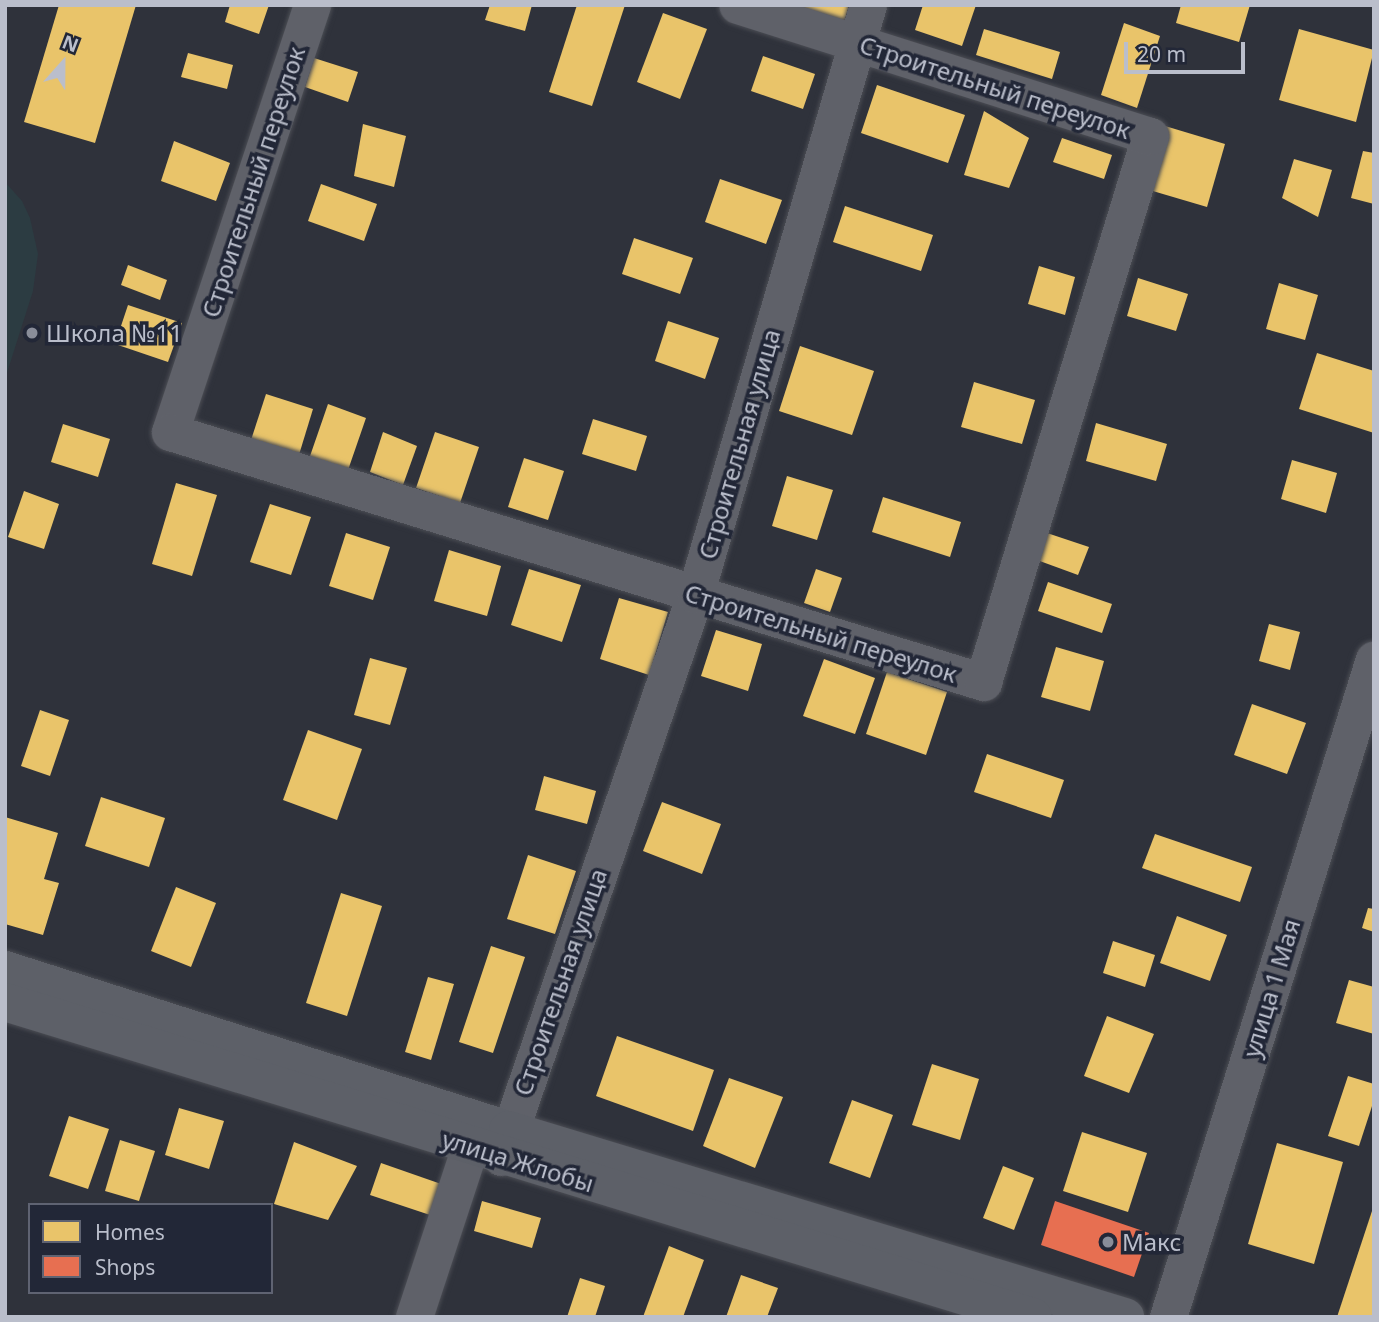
<!DOCTYPE html>
<meta charset="utf-8">
<style>
body{margin:0}
#map{position:relative;width:1379px;height:1322px;overflow:hidden;background:#2f323b;font-family:"Noto Sans",sans-serif}
div>[style]{position:absolute}
[style*='--x']{left:calc(var(--x)*1px);top:calc(var(--y)*1px);width:calc(var(--w)*1px);rotate:calc(var(--a)*1deg)}
.green>*{inset:0;background:#2c3c42}
.homes>*{inset:0;background:#e9c46a}
.shops>*{inset:0;background:#e76f51}
.roads{filter:drop-shadow(0 0 2px #4b4d54) drop-shadow(0 0 2px #4b4d54)}
.minor>*{height:37px;margin:-18.5px;padding:0 18.5px;transform-origin:18.5px;border-radius:18.5px;background:#5f6169}
.secondary>*{height:38px;margin:-19px;padding:0 19px;transform-origin:19px;border-radius:19px;background:#5d6068}
.dots>*{width:19px;height:19px;translate:-50% -50%;box-sizing:border-box;border:4px solid #222737;border-radius:50%}
span{translate:-50% -50%;white-space:nowrap;text-align:center;line-height:1.15;-webkit-text-stroke:7px #222737;paint-order:stroke}
.street-label{font-size:24px;color:#babecb}
.poi-label{font-size:24px;color:#babecb}
.left{translate:0 -50%;text-align:left}
.frame{position:absolute;inset:0;border:7px solid #babecb;pointer-events:none}
.legend{position:absolute;left:28px;top:1203px;width:245px;height:91px;box-sizing:border-box;background:#222737;border:2px solid #5f6372;margin:0;padding:9px 12px;list-style:none;font-size:21px;color:#babecb}
.legend li{display:flex;align-items:center;gap:14px;height:35px}
.legend b{width:35px;border:2px solid #5f6372}
.north{position:absolute;left:28px;top:28px;width:70px;height:70px;-webkit-text-stroke:5px #222737;paint-order:stroke;rotate:21deg;font-size:19px;font-weight:700;line-height:28px;text-align:center;color:#babecb}
.north::after{content:'';display:block;margin:auto;width:24px;height:32px;background:#babecb;clip-path:polygon(50% 0,100% 100%,50% 72%,0 100%)}
.scale{position:absolute;left:1124px;top:42px;width:121px;height:32px;box-sizing:border-box;border:4px solid #babecb;border-top:0;padding-left:9px;font-size:21px;line-height:24px;white-space:nowrap;color:#babecb;-webkit-text-stroke:5px #222737;paint-order:stroke}
</style>
<div id="map">
<div class="green">
<div style="clip-path:polygon(5px 182px,22px 201px,30px 218px,38px 254px,33px 291px,5px 379px)"></div>
</div>
<div class="homes">
<div style="clip-path:polygon(59px 5px,136px 5px,95px 143px,24px 122px)"></div>
<div style="clip-path:polygon(230px 5px,269px 5px,259px 34px,225px 22px)"></div>
<div style="clip-path:polygon(490px 5px,532px 5px,525px 31px,485px 20px)"></div>
<div style="clip-path:polygon(577px 5px,625px 5px,592px 106px,549px 92px)"></div>
<div style="clip-path:polygon(803px 5px,849px 5px,843px 26px,801px 13px)"></div>
<div style="clip-path:polygon(923px 5px,976px 5px,962px 46px,915px 30px)"></div>
<div style="clip-path:polygon(1181px 5px,1250px 5px,1239px 42px,1176px 23px)"></div>
<div style="clip-path:polygon(663px 13px,707px 29px,680px 99px,637px 82px)"></div>
<div style="clip-path:polygon(1124px 23px,1160px 36px,1137px 108px,1101px 95px)"></div>
<div style="clip-path:polygon(984px 29px,1060px 52px,1052px 79px,976px 55px)"></div>
<div style="clip-path:polygon(1299px 29px,1374px 50px,1356px 122px,1279px 100px)"></div>
<div style="clip-path:polygon(188px 53px,233px 65px,227px 89px,181px 77px)"></div>
<div style="clip-path:polygon(763px 56px,815px 74px,803px 109px,751px 91px)"></div>
<div style="clip-path:polygon(314px 58px,358px 72px,348px 102px,305px 87px)"></div>
<div style="clip-path:polygon(877px 85px,965px 115px,948px 163px,861px 133px)"></div>
<div style="clip-path:polygon(984px 111px,1029px 138px,1009px 188px,964px 175px)"></div>
<div style="clip-path:polygon(363px 124px,406px 136px,394px 187px,354px 176px)"></div>
<div style="clip-path:polygon(1165px 126px,1225px 144px,1207px 207px,1146px 189px)"></div>
<div style="clip-path:polygon(1062px 138px,1112px 155px,1104px 179px,1053px 162px)"></div>
<div style="clip-path:polygon(174px 141px,230px 163px,216px 201px,161px 181px)"></div>
<div style="clip-path:polygon(1363px 151px,1374px 153px,1374px 204px,1351px 198px)"></div>
<div style="clip-path:polygon(1294px 159px,1332px 170px,1318px 217px,1282px 198px)"></div>
<div style="clip-path:polygon(720px 179px,782px 200px,766px 244px,705px 222px)"></div>
<div style="clip-path:polygon(321px 184px,377px 204px,364px 241px,308px 221px)"></div>
<div style="clip-path:polygon(845px 206px,933px 235px,921px 271px,833px 242px)"></div>
<div style="clip-path:polygon(634px 238px,693px 258px,680px 294px,622px 274px)"></div>
<div style="clip-path:polygon(128px 265px,167px 280px,160px 300px,121px 285px)"></div>
<div style="clip-path:polygon(1039px 266px,1075px 277px,1065px 315px,1028px 304px)"></div>
<div style="clip-path:polygon(1138px 278px,1188px 294px,1176px 331px,1127px 316px)"></div>
<div style="clip-path:polygon(1279px 283px,1318px 295px,1305px 340px,1266px 329px)"></div>
<div style="clip-path:polygon(128px 305px,182px 323px,168px 362px,115px 344px)"></div>
<div style="clip-path:polygon(668px 321px,719px 338px,705px 379px,655px 361px)"></div>
<div style="clip-path:polygon(800px 346px,874px 371px,852px 435px,779px 411px)"></div>
<div style="clip-path:polygon(1317px 353px,1374px 371px,1374px 433px,1299px 409px)"></div>
<div style="clip-path:polygon(974px 382px,1035px 400px,1022px 444px,961px 427px)"></div>
<div style="clip-path:polygon(266px 394px,313px 409px,298px 458px,250px 443px)"></div>
<div style="clip-path:polygon(328px 404px,366px 418px,347px 473px,309px 459px)"></div>
<div style="clip-path:polygon(593px 419px,647px 436px,636px 471px,582px 454px)"></div>
<div style="clip-path:polygon(1096px 423px,1167px 444px,1156px 481px,1086px 461px)"></div>
<div style="clip-path:polygon(63px 424px,110px 439px,98px 477px,51px 462px)"></div>
<div style="clip-path:polygon(383px 432px,417px 446px,403px 485px,370px 472px)"></div>
<div style="clip-path:polygon(435px 432px,479px 447px,460px 503px,416px 488px)"></div>
<div style="clip-path:polygon(524px 458px,564px 471px,548px 520px,508px 507px)"></div>
<div style="clip-path:polygon(1292px 460px,1337px 473px,1326px 513px,1281px 499px)"></div>
<div style="clip-path:polygon(787px 476px,833px 490px,817px 540px,772px 526px)"></div>
<div style="clip-path:polygon(176px 483px,217px 495px,192px 576px,152px 564px)"></div>
<div style="clip-path:polygon(24px 491px,59px 504px,44px 549px,8px 537px)"></div>
<div style="clip-path:polygon(883px 497px,961px 522px,950px 557px,872px 532px)"></div>
<div style="clip-path:polygon(270px 504px,311px 517px,291px 575px,250px 562px)"></div>
<div style="clip-path:polygon(346px 533px,390px 547px,373px 600px,329px 586px)"></div>
<div style="clip-path:polygon(1047px 533px,1089px 547px,1078px 575px,1037px 560px)"></div>
<div style="clip-path:polygon(449px 550px,501px 566px,487px 616px,434px 601px)"></div>
<div style="clip-path:polygon(529px 569px,581px 585px,562px 642px,511px 625px)"></div>
<div style="clip-path:polygon(816px 569px,842px 578px,830px 612px,804px 603px)"></div>
<div style="clip-path:polygon(1048px 582px,1112px 604px,1102px 633px,1038px 611px)"></div>
<div style="clip-path:polygon(619px 598px,668px 612px,649px 675px,600px 659px)"></div>
<div style="clip-path:polygon(1269px 624px,1300px 632px,1290px 670px,1259px 661px)"></div>
<div style="clip-path:polygon(716px 630px,762px 644px,748px 691px,701px 676px)"></div>
<div style="clip-path:polygon(1056px 647px,1104px 661px,1090px 711px,1041px 697px)"></div>
<div style="clip-path:polygon(370px 658px,407px 668px,390px 725px,354px 715px)"></div>
<div style="clip-path:polygon(824px 659px,875px 678px,855px 734px,803px 716px)"></div>
<div style="clip-path:polygon(887px 672px,947px 692px,926px 755px,866px 734px)"></div>
<div style="clip-path:polygon(1252px 704px,1306px 723px,1287px 774px,1234px 755px)"></div>
<div style="clip-path:polygon(40px 710px,69px 720px,50px 776px,21px 766px)"></div>
<div style="clip-path:polygon(308px 730px,362px 749px,337px 820px,283px 800px)"></div>
<div style="clip-path:polygon(987px 754px,1064px 780px,1051px 818px,974px 792px)"></div>
<div style="clip-path:polygon(544px 776px,596px 791px,587px 824px,535px 810px)"></div>
<div style="clip-path:polygon(101px 797px,165px 818px,149px 867px,85px 846px)"></div>
<div style="clip-path:polygon(662px 802px,721px 824px,702px 874px,643px 851px)"></div>
<div style="clip-path:polygon(5px 817px,58px 833px,44px 879px,59px 883px,43px 935px,5px 924px)"></div>
<div style="clip-path:polygon(1155px 834px,1252px 867px,1240px 902px,1142px 868px)"></div>
<div style="clip-path:polygon(528px 855px,576px 871px,555px 934px,507px 919px)"></div>
<div style="clip-path:polygon(176px 887px,216px 903px,191px 967px,151px 951px)"></div>
<div style="clip-path:polygon(341px 893px,382px 906px,347px 1016px,306px 1003px)"></div>
<div style="clip-path:polygon(1368px 908px,1374px 909px,1374px 932px,1362px 928px)"></div>
<div style="clip-path:polygon(1177px 916px,1227px 935px,1210px 981px,1160px 963px)"></div>
<div style="clip-path:polygon(1113px 941px,1155px 955px,1145px 987px,1103px 973px)"></div>
<div style="clip-path:polygon(491px 946px,525px 957px,493px 1053px,459px 1042px)"></div>
<div style="clip-path:polygon(428px 977px,454px 984px,431px 1060px,405px 1052px)"></div>
<div style="clip-path:polygon(1349px 980px,1374px 987px,1374px 1034px,1336px 1023px)"></div>
<div style="clip-path:polygon(1107px 1016px,1154px 1034px,1129px 1093px,1084px 1076px)"></div>
<div style="clip-path:polygon(617px 1036px,714px 1070px,693px 1131px,596px 1096px)"></div>
<div style="clip-path:polygon(932px 1064px,979px 1079px,960px 1140px,912px 1125px)"></div>
<div style="clip-path:polygon(1348px 1076px,1374px 1084px,1374px 1100px,1359px 1146px,1328px 1136px)"></div>
<div style="clip-path:polygon(729px 1078px,783px 1097px,755px 1168px,703px 1146px)"></div>
<div style="clip-path:polygon(852px 1100px,893px 1115px,870px 1178px,829px 1163px)"></div>
<div style="clip-path:polygon(179px 1108px,224px 1121px,209px 1169px,165px 1155px)"></div>
<div style="clip-path:polygon(69px 1116px,109px 1129px,88px 1189px,49px 1176px)"></div>
<div style="clip-path:polygon(1082px 1132px,1147px 1153px,1128px 1212px,1063px 1191px)"></div>
<div style="clip-path:polygon(120px 1140px,155px 1151px,139px 1201px,105px 1191px)"></div>
<div style="clip-path:polygon(294px 1142px,357px 1166px,328px 1220px,274px 1204px)"></div>
<div style="clip-path:polygon(1277px 1143px,1343px 1162px,1314px 1264px,1248px 1244px)"></div>
<div style="clip-path:polygon(381px 1163px,444px 1185px,433px 1216px,370px 1195px)"></div>
<div style="clip-path:polygon(1003px 1166px,1034px 1178px,1014px 1230px,983px 1218px)"></div>
<div style="clip-path:polygon(482px 1201px,541px 1218px,532px 1248px,474px 1231px)"></div>
<div style="clip-path:polygon(1372px 1211px,1374px 1317px,1337px 1317px)"></div>
<div style="clip-path:polygon(669px 1246px,704px 1260px,683px 1317px,643px 1317px)"></div>
<div style="clip-path:polygon(741px 1275px,778px 1288px,767px 1317px,726px 1317px)"></div>
<div style="clip-path:polygon(580px 1278px,605px 1286px,595px 1317px,567px 1317px)"></div>
</div>
<div class="shops">
<div style="clip-path:polygon(1055px 1201px,1149px 1233px,1134px 1277px,1041px 1245px)"></div>
</div>
<div class="roads">
<div class="minor">
<div style="--x:312;--y:5;--w:450;--a:108.4"></div>
<div style="--x:170;--y:432;--w:851;--a:17.09"></div>
<div style="--x:983;--y:682;--w:571;--a:-72.99"></div>
<div style="--x:1150;--y:136;--w:433;--a:-162.4"></div>
<div style="--x:501;--y:1157;--w:595;--a:-70.96"></div>
<div style="--x:695;--y:595;--w:615;--a:-73.66"></div>
<div style="--x:414;--y:1317;--w:179;--a:-71.8"></div>
<div style="--x:1168;--y:1317;--w:689;--a:-72.62"></div>
</div>
<div class="secondary">
<div style="--x:5;--y:970;--w:528;--a:17.65"></div>
<div style="--x:508;--y:1130;--w:645;--a:16.86"></div>
<div style="--x:5;--y:1002;--w:1075;--a:17.04"></div>
</div>
</div>
<div class="dots">
<div style="left:32px;top:333px;background:#898d99"></div>
<div style="left:1108px;top:1242px;background:#898d99"></div>
</div>
<div class="street-label">
<span style="left:995px;top:87px;rotate:18deg">Строительный переулок</span>
<span style="left:253px;top:182px;rotate:-72deg">Строительный переулок</span>
<span style="left:739px;top:444px;rotate:-74deg">Строительная улица</span>
<span style="left:821px;top:633px;rotate:17deg">Строительный переулок</span>
<span style="left:560px;top:982px;rotate:-71deg">Строительная улица</span>
<span style="left:1271px;top:988px;rotate:-73deg">улица 1 Мая</span>
<span style="left:518px;top:1161px;rotate:17deg">улица Жлобы</span>
</div>
<div class="poi-label">
<span class="left" style="left:46px;top:333px">Школа №11</span>
<span class="left" style="left:1122px;top:1242px">Макс</span>
</div>
<div class="frame"></div>
<ul class="legend">
<li><b style="height:19px;background:#e9c46a"></b>Homes</li>
<li><b style="height:19px;background:#e76f51"></b>Shops</li>
</ul>
<div class="north">N</div>
<div class="scale">20 m</div>
</div>
